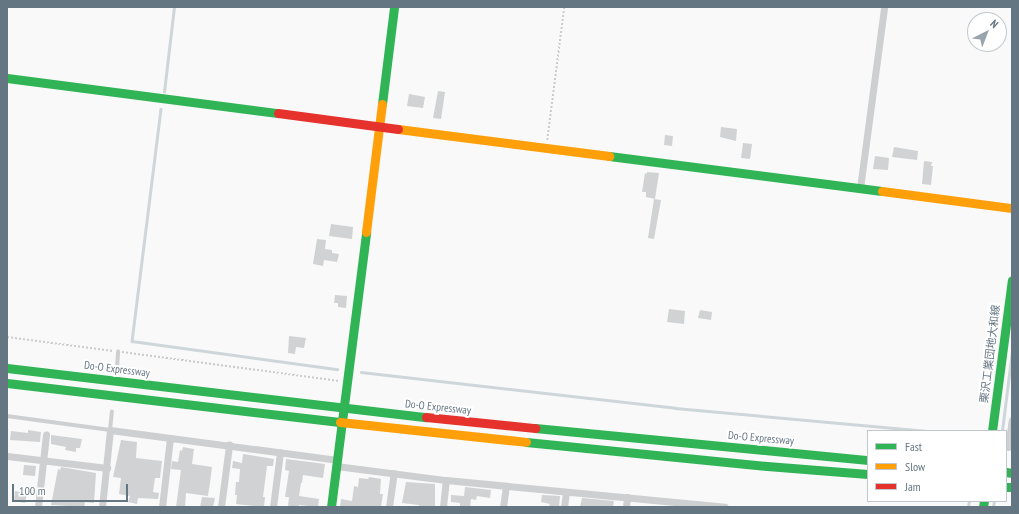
<!DOCTYPE html>
<meta charset="utf-8">
<style>
body{margin:0}
#map{position:relative;width:1019px;height:514px;overflow:hidden;background:#f9f9f9;font-family:"PT Sans Narrow","Noto Sans JP",sans-serif}
div>[style]{position:absolute}
[style*='--x']{left:calc(var(--x)*1px);top:calc(var(--y)*1px);width:calc(var(--w)*1px);rotate:calc(var(--a)*1deg)}
.stream>*{height:2.5px;margin:-1.25px;padding:0 1.25px;transform-origin:1.25px;border-radius:1.25px;background:#ced6d9}
.building>*{inset:0;background:#d0d2d3}
.path>*{height:1.5px;margin-top:-0.75px;transform-origin:0;background:repeating-linear-gradient(90deg,#cbcccd 0 2px,transparent 0 4px)}
.lane>*{height:3.5px;margin:-1.75px;padding:0 1.75px;transform-origin:1.75px;border-radius:1.75px;background:#cecfd0}
.street>*{height:7px;margin:-3.5px;padding:0 3.5px;transform-origin:3.5px;border-radius:3.5px;background:#cecfd0}
.fast>*{height:9px;margin:-4.5px;padding:0 4.5px;transform-origin:4.5px;border-radius:4.5px;background:#30b455}
.slow>*{height:9px;margin:-4.5px;padding:0 4.5px;transform-origin:4.5px;border-radius:4.5px;background:#ff9f0a}
.jam>*{height:9px;margin:-4.5px;padding:0 4.5px;transform-origin:4.5px;border-radius:4.5px;background:#e5322d}
span{translate:-50% -50%;white-space:nowrap;text-align:center;line-height:1.15;-webkit-text-stroke:4px #fff;paint-order:stroke}
.street-label{font-size:11px;color:#657683}
.frame{position:absolute;inset:0;border:8px solid #657683;pointer-events:none}
.legend{position:absolute;left:867px;top:430px;width:140px;height:72px;box-sizing:border-box;background:#fff;border:1px solid #c1c8cd;margin:0;padding:5px 7px;list-style:none;font-size:12px;color:#657683}
.legend li{display:flex;align-items:center;gap:8px;height:20px}
.legend b{width:20px;border:1px solid #c1c8cd}
.north{position:absolute;left:967px;top:12px;width:40px;height:40px;box-sizing:border-box;background:#fff;border:1px solid #c1c8cd;border-radius:50%;rotate:42deg;font-size:11px;font-weight:700;line-height:16px;text-align:center;color:#657683}
.north::after{content:'';display:block;margin:auto;width:14px;height:18px;background:#99a4ac;clip-path:polygon(50% 0,100% 100%,50% 72%,0 100%)}
.scale{position:absolute;left:12px;top:484px;width:116px;height:18px;box-sizing:border-box;border:2px solid #657683;border-top:0;padding-left:5px;font-size:12px;line-height:14px;white-space:nowrap;color:#657683;-webkit-text-stroke:3px #fff;paint-order:stroke}
</style>
<div id="map">
<div class="stream">
<div style="--x:164;--y:92;--w:86;--a:-83.3"></div>
<div style="--x:161;--y:109;--w:234;--a:97.1"></div>
<div style="--x:132;--y:341;--w:207;--a:7.8"></div>
<div style="--x:361;--y:372;--w:316;--a:6.5"></div>
<div style="--x:675;--y:408;--w:253;--a:5.2"></div>
<div style="--x:1002;--y:431;--w:81;--a:-82.9"></div>
<div style="--x:968;--y:507;--w:6;--a:-81"></div>
<div style="--x:993;--y:507;--w:6;--a:-81"></div>
</div>
<div class="building">
<div style="clip-path:polygon(438px 91px,445px 92px,441px 119px,433px 118px)"></div>
<div style="clip-path:polygon(409px 94px,425px 97px,423px 108px,407px 106px)"></div>
<div style="clip-path:polygon(721px 127px,737px 129px,736px 141px,720px 137px)"></div>
<div style="clip-path:polygon(665px 135px,673px 136px,672px 146px,664px 145px)"></div>
<div style="clip-path:polygon(743px 143px,752px 144px,750px 159px,741px 158px)"></div>
<div style="clip-path:polygon(894px 147px,918px 151px,917px 160px,892px 157px)"></div>
<div style="clip-path:polygon(875px 156px,889px 158px,888px 170px,873px 169px)"></div>
<div style="clip-path:polygon(924px 161px,932px 162px,931px 166px,933px 166px,931px 185px,922px 184px)"></div>
<div style="clip-path:polygon(647px 172px,659px 173px,655px 199px,646px 197px,646px 192px,642px 192px,645px 173px,647px 174px)"></div>
<div style="clip-path:polygon(654px 199px,661px 200px,654px 239px,648px 238px)"></div>
<div style="clip-path:polygon(331px 224px,353px 227px,352px 239px,329px 236px)"></div>
<div style="clip-path:polygon(317px 239px,326px 240px,325px 249px,332px 250px,332px 253px,339px 254px,337px 262px,324px 260px,323px 266px,313px 264px)"></div>
<div style="clip-path:polygon(335px 295px,347px 296px,346px 308px,338px 307px,338px 303px,334px 303px)"></div>
<div style="clip-path:polygon(669px 309px,685px 311px,684px 324px,667px 322px)"></div>
<div style="clip-path:polygon(700px 310px,712px 312px,711px 320px,698px 318px)"></div>
<div style="clip-path:polygon(289px 336px,306px 338px,304px 348px,296px 347px,295px 354px,288px 353px)"></div>
<div style="clip-path:polygon(28px 430px,41px 432px,40px 442px,10px 440px,11px 431px,28px 433px)"></div>
<div style="clip-path:polygon(51px 435px,82px 439px,80px 448px,76px 448px,76px 452px,65px 450px,66px 447px,51px 444px)"></div>
<div style="clip-path:polygon(121px 440px,137px 442px,136px 458px,162px 461px,160px 478px,155px 478px,153px 492px,159px 493px,158px 499px,138px 498px,137px 504px,128px 502px,130px 496px,119px 494px,121px 478px,113px 477px)"></div>
<div style="clip-path:polygon(183px 447px,194px 449px,192px 464px,212px 467px,210px 483px,208px 496px,186px 493px,185px 507px,176px 507px,181px 470px,171px 469px,172px 461px,178px 462px,180px 450px,182px 451px)"></div>
<div style="clip-path:polygon(243px 454px,274px 459px,273px 466px,267px 466px,263px 497px,265px 497px,264px 507px,236px 504px,237px 495px,235px 495px,236px 482px,239px 482px,240px 469px,232px 468px,233px 461px,242px 463px)"></div>
<div style="clip-path:polygon(286px 459px,325px 464px,323px 478px,303px 475px,302px 483px,301px 483px,299px 496px,319px 499px,318px 507px,299px 505px,299px 507px,288px 507px,289px 497px,285px 497px,289px 471px,285px 470px)"></div>
<div style="clip-path:polygon(24px 465px,36px 466px,35px 476px,23px 475px)"></div>
<div style="clip-path:polygon(61px 467px,96px 473px,94px 503px,85px 502px,84px 507px,51px 505px,58px 469px,60px 470px)"></div>
<div style="clip-path:polygon(369px 477px,381px 479px,380px 494px,383px 494px,381px 507px,340px 507px,341px 499px,352px 501px,354px 486px,358px 487px,359px 478px,368px 479px)"></div>
<div style="clip-path:polygon(406px 482px,435px 484px,435px 507px,419px 506px,419px 505px,402px 503px)"></div>
<div style="clip-path:polygon(465px 487px,491px 490px,490px 498px,477px 496px,476px 500px,471px 499px,470px 507px,460px 507px,460px 503px,451px 502px,451px 495px,464px 496px)"></div>
<div style="clip-path:polygon(15px 491px,27px 493px,25px 503px,14px 501px)"></div>
<div style="clip-path:polygon(542px 495px,560px 496px,559px 507px,549px 506px,550px 504px,541px 502px)"></div>
<div style="clip-path:polygon(202px 497px,215px 498px,213px 507px,200px 507px)"></div>
<div style="clip-path:polygon(582px 498px,614px 501px,613px 507px,580px 507px)"></div>
</div>
<div class="path">
<div style="--x:547;--y:140;--w:134;--a:-82.7"></div>
<div style="--x:7;--y:337;--w:107;--a:7.5"></div>
<div style="--x:122;--y:352;--w:219;--a:7.6"></div>
</div>
<div class="lane">
<div style="--x:117;--y:368;--w:16;--a:-86"></div>
<div style="--x:7;--y:416;--w:104;--a:7.7"></div>
<div style="--x:110;--y:430;--w:18;--a:-84"></div>
</div>
<div class="street">
<div style="--x:860;--y:188;--w:183;--a:-82.4"></div>
<div style="--x:1008;--y:447;--w:27;--a:-82"></div>
<div style="--x:7;--y:456;--w:101;--a:6.8"></div>
<div style="--x:336;--y:466;--w:111;--a:7.3"></div>
<div style="--x:446;--y:480;--w:280;--a:5.5"></div>
<div style="--x:38;--y:507;--w:73;--a:-83.7"></div>
<div style="--x:102;--y:507;--w:77;--a:-84.1"></div>
<div style="--x:110;--y:430;--w:229;--a:7.5"></div>
<div style="--x:162;--y:507;--w:69;--a:-83.4"></div>
<div style="--x:221;--y:507;--w:63;--a:-82.6"></div>
<div style="--x:273;--y:507;--w:55;--a:-82.7"></div>
<div style="--x:389;--y:507;--w:34;--a:-82"></div>
<div style="--x:443;--y:507;--w:27;--a:-84"></div>
<div style="--x:503;--y:507;--w:21;--a:-82"></div>
<div style="--x:564;--y:507;--w:15;--a:-82"></div>
<div style="--x:626;--y:507;--w:10;--a:-84"></div>
</div>
<div class="fast">
<div style="--x:7;--y:78;--w:273;--a:7.4"></div>
<div style="--x:382;--y:104;--w:98;--a:-82.9"></div>
<div style="--x:609;--y:156;--w:275;--a:7.3"></div>
<div style="--x:7;--y:368;--w:422;--a:6.7"></div>
<div style="--x:7;--y:383;--w:335;--a:6.7"></div>
<div style="--x:535;--y:428;--w:335;--a:5.5"></div>
<div style="--x:992;--y:431;--w:152;--a:-82.5"></div>
<div style="--x:526;--y:442;--w:242;--a:5.7"></div>
<div style="--x:767;--y:466;--w:101;--a:4.5"></div>
<div style="--x:1006;--y:472;--w:6;--a:9"></div>
<div style="--x:1006;--y:487;--w:6;--a:0"></div>
<div style="--x:331;--y:507;--w:277;--a:-82.7"></div>
<div style="--x:983;--y:507;--w:6;--a:-81"></div>
</div>
<div class="slow">
<div style="--x:398;--y:129;--w:213;--a:7.3"></div>
<div style="--x:882;--y:191;--w:131;--a:7.5"></div>
<div style="--x:366;--y:232;--w:129;--a:-82.9"></div>
<div style="--x:340;--y:422;--w:187;--a:6.1"></div>
</div>
<div class="jam">
<div style="--x:278;--y:113;--w:121;--a:7.6"></div>
<div style="--x:426;--y:417;--w:110;--a:5.8"></div>
</div>
<div class="street-label">
<span style="left:990px;top:354px;rotate:-83deg">栗沢工業団地大和線</span>
<span style="left:117px;top:369px;rotate:7deg">Do-O Expressway</span>
<span style="left:438px;top:407px;rotate:6deg">Do-O Expressway</span>
<span style="left:761px;top:438px;rotate:5deg">Do-O Expressway</span>
</div>
<div class="frame"></div>
<ul class="legend">
<li><b style="height:5px;background:#30b455"></b>Fast</li>
<li><b style="height:5px;background:#ff9f0a"></b>Slow</li>
<li><b style="height:5px;background:#e5322d"></b>Jam</li>
</ul>
<div class="north">N</div>
<div class="scale">100 m</div>
</div>
